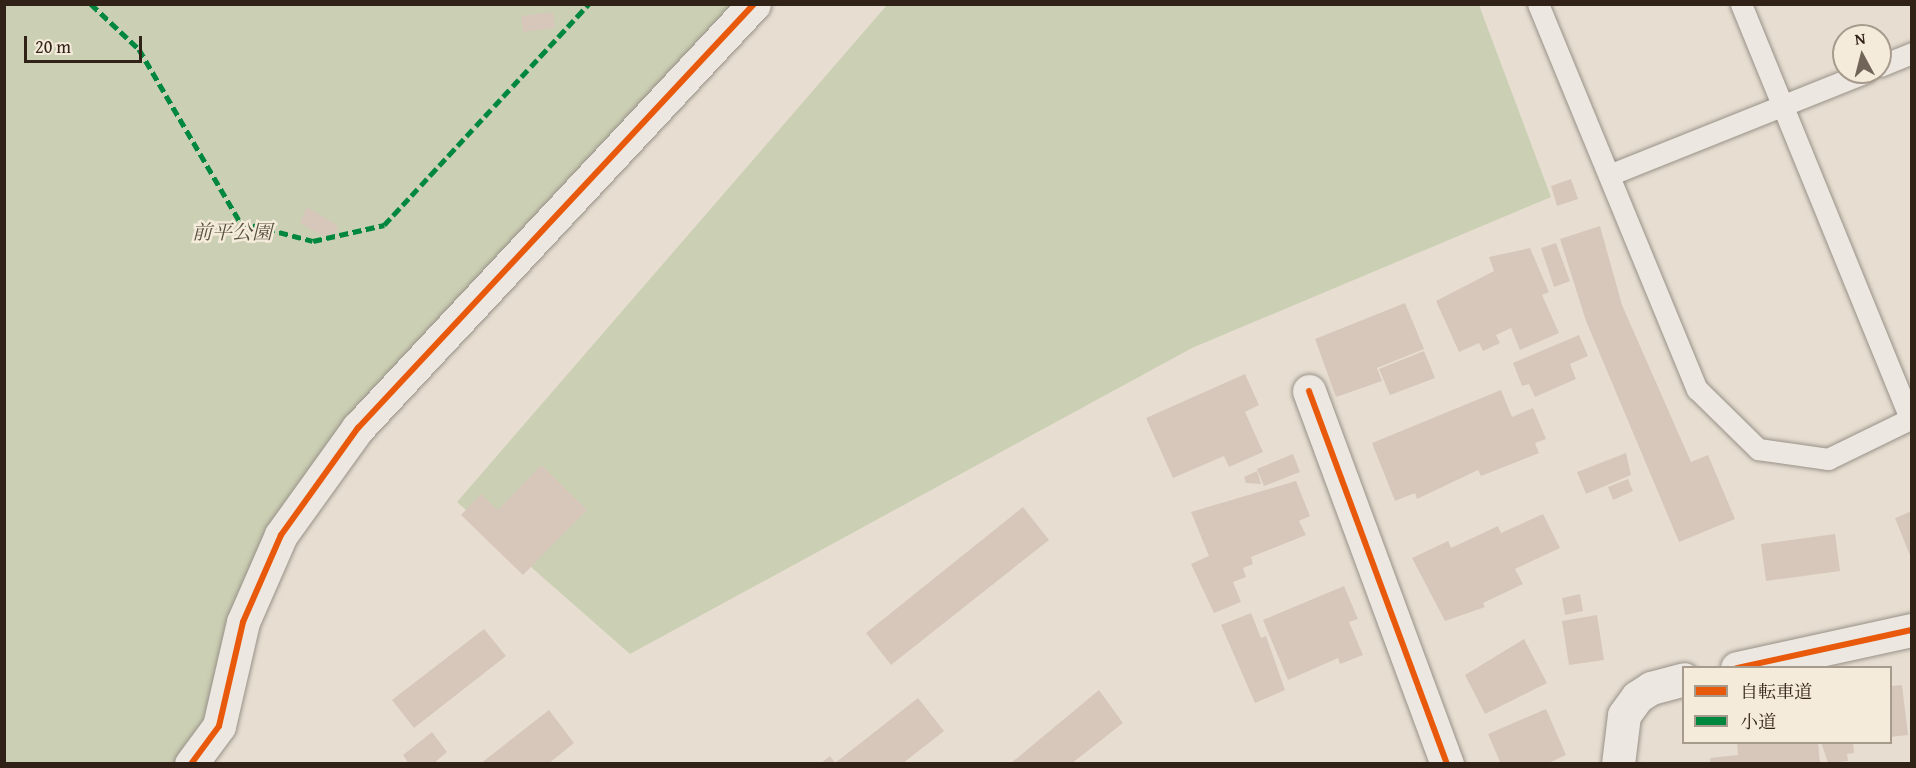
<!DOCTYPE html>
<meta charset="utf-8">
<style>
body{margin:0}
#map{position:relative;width:1916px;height:768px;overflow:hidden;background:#e7ded1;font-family:"Gentium Book Plus","Noto Serif JP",serif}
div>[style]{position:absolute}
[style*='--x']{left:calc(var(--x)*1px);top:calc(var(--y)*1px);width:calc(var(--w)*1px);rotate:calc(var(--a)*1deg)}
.green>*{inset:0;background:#cbcfb3}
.building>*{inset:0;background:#d6c7ba}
.roads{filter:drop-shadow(0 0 2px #989188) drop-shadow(0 0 2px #989188)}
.lane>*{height:21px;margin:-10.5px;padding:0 10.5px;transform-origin:10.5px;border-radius:10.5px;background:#ece7e0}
.street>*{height:33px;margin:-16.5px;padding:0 16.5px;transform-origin:16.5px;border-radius:16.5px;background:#ece7e0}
.quiet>*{height:4.5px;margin-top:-2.25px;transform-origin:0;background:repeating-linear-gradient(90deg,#00873e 0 9px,transparent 0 13.5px)}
.cycleway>*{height:6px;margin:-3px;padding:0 3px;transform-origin:3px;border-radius:3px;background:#e8590c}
span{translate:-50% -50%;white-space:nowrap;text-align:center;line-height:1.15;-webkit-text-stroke:5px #f5ebdb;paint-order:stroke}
.park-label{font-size:20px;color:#58523e;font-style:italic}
.frame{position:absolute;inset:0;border:6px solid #312217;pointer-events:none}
.legend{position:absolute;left:1682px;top:666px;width:210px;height:78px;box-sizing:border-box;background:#f5ebdb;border:2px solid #a79b8d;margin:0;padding:8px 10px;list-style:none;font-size:18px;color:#312217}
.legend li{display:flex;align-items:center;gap:12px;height:30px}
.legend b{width:30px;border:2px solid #a79b8d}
.north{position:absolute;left:1832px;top:24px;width:60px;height:60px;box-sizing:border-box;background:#f5ebdb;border:2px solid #a79b8d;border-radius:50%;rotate:353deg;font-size:16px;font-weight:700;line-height:24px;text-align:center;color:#312217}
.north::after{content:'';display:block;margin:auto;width:21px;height:27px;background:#716458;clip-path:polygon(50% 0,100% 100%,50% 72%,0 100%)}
.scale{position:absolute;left:24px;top:36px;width:118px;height:27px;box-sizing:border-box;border:3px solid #312217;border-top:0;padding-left:8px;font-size:18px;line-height:21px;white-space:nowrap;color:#312217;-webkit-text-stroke:4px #f5ebdb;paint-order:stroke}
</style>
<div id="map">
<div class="green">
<div style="clip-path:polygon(5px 5px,749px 5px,281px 535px,191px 763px,5px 763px)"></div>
<div style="clip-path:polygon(887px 5px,1479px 5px,1551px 197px,1192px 348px,630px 654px,457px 502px)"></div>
</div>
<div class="building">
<div style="clip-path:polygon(553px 12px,555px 28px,523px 32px,521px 16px)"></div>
<div style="clip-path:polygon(1571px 179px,1578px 199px,1557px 206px,1551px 186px)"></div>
<div style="clip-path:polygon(307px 207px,338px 226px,333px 241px,300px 223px)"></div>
<div style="clip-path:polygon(1600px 226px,1622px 305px,1691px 462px,1708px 455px,1735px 519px,1679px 542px,1586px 321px,1560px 239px)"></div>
<div style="clip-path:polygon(1556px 243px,1570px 281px,1554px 287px,1541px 248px)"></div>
<div style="clip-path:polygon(1530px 248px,1549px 292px,1542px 295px,1559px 333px,1520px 350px,1511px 328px,1496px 335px,1500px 343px,1483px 351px,1479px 343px,1459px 352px,1436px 301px,1494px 271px,1489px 257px)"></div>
<div style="clip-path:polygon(1405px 303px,1424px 349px,1377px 368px,1382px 381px,1336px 397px,1315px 339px)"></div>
<div style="clip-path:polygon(1579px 335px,1588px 356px,1570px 364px,1576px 379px,1535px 397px,1529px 384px,1522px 386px,1513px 363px)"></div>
<div style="clip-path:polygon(1424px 351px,1435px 378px,1390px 395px,1379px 369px)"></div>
<div style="clip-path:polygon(1245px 374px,1259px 405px,1245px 412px,1263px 452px,1229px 467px,1224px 456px,1173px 478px,1146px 418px)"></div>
<div style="clip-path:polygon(1501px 390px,1512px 417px,1533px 408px,1546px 439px,1535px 443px,1539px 453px,1481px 476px,1478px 470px,1417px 499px,1415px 493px,1395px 501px,1372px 443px)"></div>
<div style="clip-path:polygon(1626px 453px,1631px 475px,1586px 494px,1577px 472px)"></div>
<div style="clip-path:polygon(1293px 454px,1300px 472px,1264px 486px,1257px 469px)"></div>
<div style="clip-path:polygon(541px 465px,587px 510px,523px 575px,461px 515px,481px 494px,498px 510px)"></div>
<div style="clip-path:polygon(1257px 471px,1261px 484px,1246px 483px,1244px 477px)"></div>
<div style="clip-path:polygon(1628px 479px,1633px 491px,1613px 500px,1608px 487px)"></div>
<div style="clip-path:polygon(1296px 481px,1310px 516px,1299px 521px,1306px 535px,1251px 557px,1253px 564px,1243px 568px,1246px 577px,1233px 582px,1241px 602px,1214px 613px,1191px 564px,1209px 556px,1191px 512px)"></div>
<div style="clip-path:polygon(1023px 507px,1049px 540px,891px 665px,866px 633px)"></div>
<div style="clip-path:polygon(1912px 511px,1912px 558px,1911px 558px,1895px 518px)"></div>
<div style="clip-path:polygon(1543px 514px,1560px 548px,1515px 569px,1523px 584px,1483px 603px,1485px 607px,1445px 621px,1412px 558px,1448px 541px,1451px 548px,1498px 526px,1501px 533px)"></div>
<div style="clip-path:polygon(1835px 534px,1840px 571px,1766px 581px,1761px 544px)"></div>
<div style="clip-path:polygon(1344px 586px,1358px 619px,1349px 622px,1363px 655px,1340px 664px,1338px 658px,1288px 680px,1263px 620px)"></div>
<div style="clip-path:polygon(1580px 594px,1583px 611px,1565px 615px,1562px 598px)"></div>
<div style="clip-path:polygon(1251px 613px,1261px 638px,1266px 636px,1285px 690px,1255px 703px,1221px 625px)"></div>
<div style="clip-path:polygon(1597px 615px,1604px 660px,1569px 665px,1562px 621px)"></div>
<div style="clip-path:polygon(484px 629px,506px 656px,414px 728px,392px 700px)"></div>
<div style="clip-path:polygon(1524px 639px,1547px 683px,1485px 714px,1465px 675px)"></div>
<div style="clip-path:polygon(1902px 685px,1908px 735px,1890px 737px,1890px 686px)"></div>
<div style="clip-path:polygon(1099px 690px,1123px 723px,1071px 764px,1010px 764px)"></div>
<div style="clip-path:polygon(918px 698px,944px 731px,902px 764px,820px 764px,830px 756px,835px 763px)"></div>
<div style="clip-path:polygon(1546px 709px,1566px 755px,1546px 764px,1501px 764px,1488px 734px)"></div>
<div style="clip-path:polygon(549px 710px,574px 743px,548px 764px,480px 764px)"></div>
<div style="clip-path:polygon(432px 732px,447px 752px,433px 764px,409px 764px,403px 755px)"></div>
<div style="clip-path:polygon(1737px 742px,1818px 742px,1820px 764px,1711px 764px,1710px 758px,1738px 755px)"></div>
<div style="clip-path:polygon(1821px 742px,1853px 742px,1854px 753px,1847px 754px,1848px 761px,1828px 763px)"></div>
</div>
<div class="roads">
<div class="lane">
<div style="--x:1538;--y:4;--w:417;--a:67.6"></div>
<div style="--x:1697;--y:389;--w:86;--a:44.5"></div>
<div style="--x:1758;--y:449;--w:71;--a:8.1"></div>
<div style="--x:1828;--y:459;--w:93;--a:-26"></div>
<div style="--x:1741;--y:4;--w:448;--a:67.8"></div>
<div style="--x:1880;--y:66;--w:35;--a:-22"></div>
<div style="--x:1609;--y:175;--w:278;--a:-21.8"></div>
</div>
<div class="street">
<div style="--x:1309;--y:391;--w:398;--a:69.7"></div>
<div style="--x:1737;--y:668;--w:179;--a:-12.3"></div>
<div style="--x:191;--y:764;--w:47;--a:-53.6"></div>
<div style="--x:219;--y:726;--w:107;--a:-77"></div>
<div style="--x:243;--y:622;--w:95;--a:-66.4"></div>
<div style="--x:281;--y:535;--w:132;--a:-54.3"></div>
<div style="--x:358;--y:428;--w:580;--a:-46.96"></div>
<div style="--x:1618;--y:764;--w:49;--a:-83"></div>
<div style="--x:1624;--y:715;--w:22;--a:-54"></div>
<div style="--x:1637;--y:697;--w:17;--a:-33"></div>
<div style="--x:1651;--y:688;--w:34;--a:-15"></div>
</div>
</div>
<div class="quiet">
<div style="--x:91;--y:4;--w:66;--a:43.2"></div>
<div style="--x:139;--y:49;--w:200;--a:59.7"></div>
<div style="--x:240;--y:222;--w:75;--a:14.6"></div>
<div style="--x:313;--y:241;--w:73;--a:-12.7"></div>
<div style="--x:384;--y:225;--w:301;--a:-47.2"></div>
</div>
<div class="cycleway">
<div style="--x:1309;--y:391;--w:398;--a:69.7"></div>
<div style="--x:1737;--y:668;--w:179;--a:-12.3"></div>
<div style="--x:191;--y:764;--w:47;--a:-53.6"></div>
<div style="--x:219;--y:726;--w:107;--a:-77"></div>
<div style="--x:243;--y:622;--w:95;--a:-66.4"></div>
<div style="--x:281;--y:535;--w:132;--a:-54.3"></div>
<div style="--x:358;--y:428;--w:580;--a:-46.96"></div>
</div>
<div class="park-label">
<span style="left:232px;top:231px">前平公園</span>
</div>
<div class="frame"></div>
<ul class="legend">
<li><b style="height:8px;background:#e8590c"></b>自転車道</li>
<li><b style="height:8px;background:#00873e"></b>小道</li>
</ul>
<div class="north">N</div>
<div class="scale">20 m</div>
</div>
